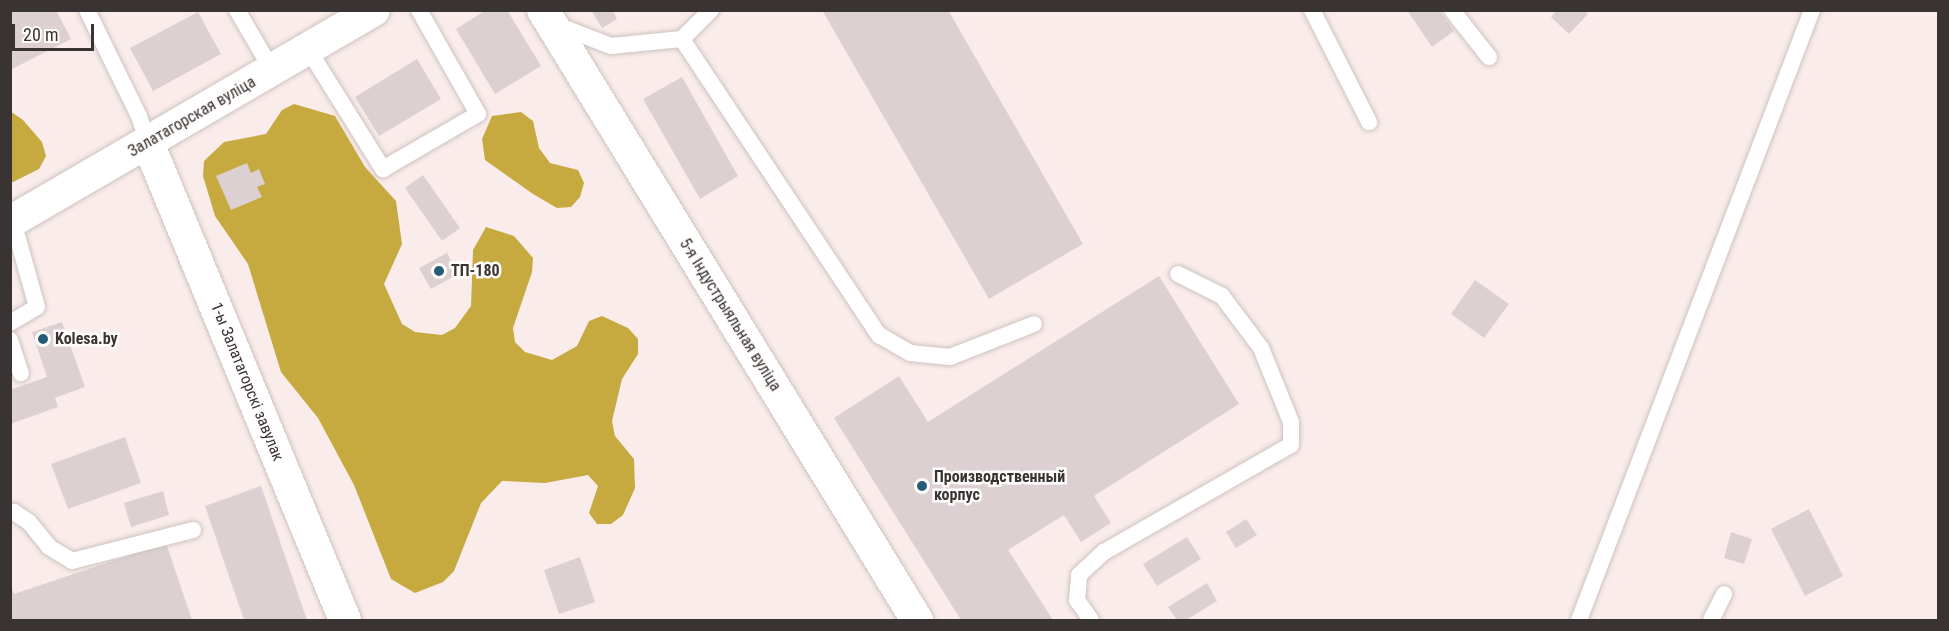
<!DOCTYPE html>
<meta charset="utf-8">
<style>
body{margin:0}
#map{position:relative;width:1949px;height:631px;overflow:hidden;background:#f9ecea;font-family:"Roboto Condensed",sans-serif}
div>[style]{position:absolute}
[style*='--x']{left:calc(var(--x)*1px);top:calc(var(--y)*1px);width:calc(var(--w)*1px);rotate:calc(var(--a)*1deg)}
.forest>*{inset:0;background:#c6aa40}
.building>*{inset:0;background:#dcd0d3}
.roads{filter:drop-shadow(0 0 2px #cec2bf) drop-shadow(0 0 2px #cec2bf)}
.service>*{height:16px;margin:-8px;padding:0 8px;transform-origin:8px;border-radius:8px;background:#fff}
.minor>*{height:32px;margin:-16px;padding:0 16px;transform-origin:16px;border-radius:16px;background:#fff}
.dots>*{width:16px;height:16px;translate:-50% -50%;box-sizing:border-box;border:3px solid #fffcfc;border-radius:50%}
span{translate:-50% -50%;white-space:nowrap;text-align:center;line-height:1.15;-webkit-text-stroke:5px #fffcfc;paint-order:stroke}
.street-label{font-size:16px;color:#393433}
.poi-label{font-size:16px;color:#393433;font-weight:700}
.left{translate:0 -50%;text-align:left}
.frame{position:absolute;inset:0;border:12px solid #393433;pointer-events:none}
.scale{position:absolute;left:12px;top:24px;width:82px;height:27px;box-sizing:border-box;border:3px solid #393433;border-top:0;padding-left:8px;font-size:18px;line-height:21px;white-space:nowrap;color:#393433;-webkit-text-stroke:4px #fffcfc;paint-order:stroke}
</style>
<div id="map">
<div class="forest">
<div style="clip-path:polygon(294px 104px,335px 116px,365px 167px,396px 201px,402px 244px,384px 284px,402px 324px,415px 332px,442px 335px,455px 328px,471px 306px,473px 250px,486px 227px,514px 236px,533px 258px,532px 272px,513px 328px,515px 342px,525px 352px,552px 360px,577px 346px,589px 321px,602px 316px,628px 328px,638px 339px,638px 354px,622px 379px,612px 421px,615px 436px,634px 459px,635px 488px,623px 515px,611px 524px,597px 524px,589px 513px,598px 486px,588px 475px,545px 483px,502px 481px,481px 503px,454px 571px,443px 582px,415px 593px,391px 579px,354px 485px,318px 418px,281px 372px,248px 264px,215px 216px,203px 176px,204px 161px,224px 142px,266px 134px,282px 110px)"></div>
<div style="clip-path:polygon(10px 111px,23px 120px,42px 142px,46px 156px,39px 169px,11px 183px)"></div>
<div style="clip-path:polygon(521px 112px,533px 121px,539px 148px,550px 163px,578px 170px,584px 183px,580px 197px,571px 207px,557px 208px,533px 194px,485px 160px,482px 139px,492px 116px)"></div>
</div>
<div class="building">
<div style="clip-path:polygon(10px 10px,56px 10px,71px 39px,10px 70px)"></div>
<div style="clip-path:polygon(486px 10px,507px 10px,541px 66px,495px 94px,456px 29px)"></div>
<div style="clip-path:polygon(591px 10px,612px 10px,617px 19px,602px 28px)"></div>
<div style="clip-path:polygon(822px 10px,948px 10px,1083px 244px,989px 299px)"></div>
<div style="clip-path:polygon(1407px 10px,1439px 10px,1454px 31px,1432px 47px)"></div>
<div style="clip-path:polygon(1557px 10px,1584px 10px,1588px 14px,1569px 34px,1551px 17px)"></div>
<div style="clip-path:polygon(198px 12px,221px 54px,153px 91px,130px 48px)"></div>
<div style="clip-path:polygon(417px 59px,441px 99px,379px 136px,355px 97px)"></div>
<div style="clip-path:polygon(682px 77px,738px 176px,700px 199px,643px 99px)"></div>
<div style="clip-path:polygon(247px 163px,251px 173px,259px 169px,265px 184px,257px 187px,262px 197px,231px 210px,216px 176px)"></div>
<div style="clip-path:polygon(423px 175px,460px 228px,442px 241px,405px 188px)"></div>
<div style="clip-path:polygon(447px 253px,458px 274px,431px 289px,419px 268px)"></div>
<div style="clip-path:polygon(1159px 276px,1239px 404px,1094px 496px,1111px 523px,1081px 542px,1064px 515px,1008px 550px,1053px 620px,961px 620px,834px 418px,899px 376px,928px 422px)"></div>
<div style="clip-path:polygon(1475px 280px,1509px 304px,1484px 338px,1451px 314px)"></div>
<div style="clip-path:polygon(62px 322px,85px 387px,55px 398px,58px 407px,10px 424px,10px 390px,47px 377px,32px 332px)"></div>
<div style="clip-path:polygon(125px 437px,141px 483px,68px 509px,51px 464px)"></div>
<div style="clip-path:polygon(261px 486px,307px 620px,244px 620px,205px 506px)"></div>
<div style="clip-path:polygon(163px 491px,169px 515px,131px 527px,124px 503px)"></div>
<div style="clip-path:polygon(1809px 509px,1843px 576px,1805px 596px,1771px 529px)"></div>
<div style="clip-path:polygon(1246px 519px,1257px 535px,1236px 548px,1226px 532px)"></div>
<div style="clip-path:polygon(1731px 532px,1752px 539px,1744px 564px,1724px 558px)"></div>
<div style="clip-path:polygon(1187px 537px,1201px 559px,1157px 586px,1143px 564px)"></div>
<div style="clip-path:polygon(166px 543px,192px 620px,10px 620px,10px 585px,14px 594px)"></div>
<div style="clip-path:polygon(580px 557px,595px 602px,559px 614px,544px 570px)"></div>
<div style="clip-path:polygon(1207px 583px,1217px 601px,1186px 620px,1177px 620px,1168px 607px)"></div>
</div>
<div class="roads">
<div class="service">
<div style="--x:87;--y:10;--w:118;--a:63.9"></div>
<div style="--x:139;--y:116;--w:28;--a:72"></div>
<div style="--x:237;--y:10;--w:69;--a:59.7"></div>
<div style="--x:1312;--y:10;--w:126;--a:63"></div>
<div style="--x:1452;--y:10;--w:60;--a:51.8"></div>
<div style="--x:554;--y:24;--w:61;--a:21.1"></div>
<div style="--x:611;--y:46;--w:71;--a:-5.6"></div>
<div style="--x:682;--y:39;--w:41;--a:-45"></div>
<div style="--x:682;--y:39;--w:356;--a:56.4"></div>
<div style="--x:879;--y:335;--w:36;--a:30"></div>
<div style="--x:910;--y:353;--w:40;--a:5.7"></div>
<div style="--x:950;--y:357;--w:90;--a:-21.4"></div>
<div style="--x:308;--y:49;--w:142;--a:58"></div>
<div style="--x:383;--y:169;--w:110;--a:-30.1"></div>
<div style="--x:478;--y:114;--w:120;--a:-119.6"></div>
<div style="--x:10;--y:323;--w:31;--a:-31"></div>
<div style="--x:37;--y:307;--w:89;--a:-105.6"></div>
<div style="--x:10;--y:340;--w:35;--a:72"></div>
<div style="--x:10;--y:513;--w:4;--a:-14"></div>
<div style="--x:14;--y:512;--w:18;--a:34"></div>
<div style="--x:29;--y:522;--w:32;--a:51"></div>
<div style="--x:49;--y:547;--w:27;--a:31"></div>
<div style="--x:72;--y:561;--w:125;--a:-14.4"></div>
<div style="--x:1091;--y:620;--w:24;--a:-125"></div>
<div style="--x:1077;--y:600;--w:25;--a:-85"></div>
<div style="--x:1079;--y:575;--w:34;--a:-43"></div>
<div style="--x:1104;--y:552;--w:215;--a:-29.8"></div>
<div style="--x:1291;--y:445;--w:23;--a:-90"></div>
<div style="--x:1291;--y:422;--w:80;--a:-112.1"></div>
<div style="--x:1261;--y:348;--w:65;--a:-126.9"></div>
<div style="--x:1222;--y:296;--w:49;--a:-153.4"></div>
<div style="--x:1579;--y:620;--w:653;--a:-69.09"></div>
<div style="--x:1711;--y:620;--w:29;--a:-63"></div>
</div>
<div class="minor">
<div style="--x:543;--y:10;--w:716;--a:58.49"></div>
<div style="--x:148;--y:143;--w:516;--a:67.56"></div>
<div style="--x:10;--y:222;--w:421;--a:-30.2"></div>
</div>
</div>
<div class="dots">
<div style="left:439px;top:271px;background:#255c77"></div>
<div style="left:43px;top:339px;background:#255c77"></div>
<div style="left:922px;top:486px;background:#255c77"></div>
</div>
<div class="street-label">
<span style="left:192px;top:117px;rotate:-30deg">Залатагорская вуліца</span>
<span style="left:730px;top:315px;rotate:58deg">5-я Індустрыяльная вуліца</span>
<span style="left:247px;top:382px;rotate:68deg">1-ы Залатагорскі завулак</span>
</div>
<div class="poi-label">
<span class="left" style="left:451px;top:271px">ТП-180</span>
<span class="left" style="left:55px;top:339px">Kolesa.by</span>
<span class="left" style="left:934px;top:486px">Производственный<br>корпус</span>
</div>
<div class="frame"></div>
<div class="scale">20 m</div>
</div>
